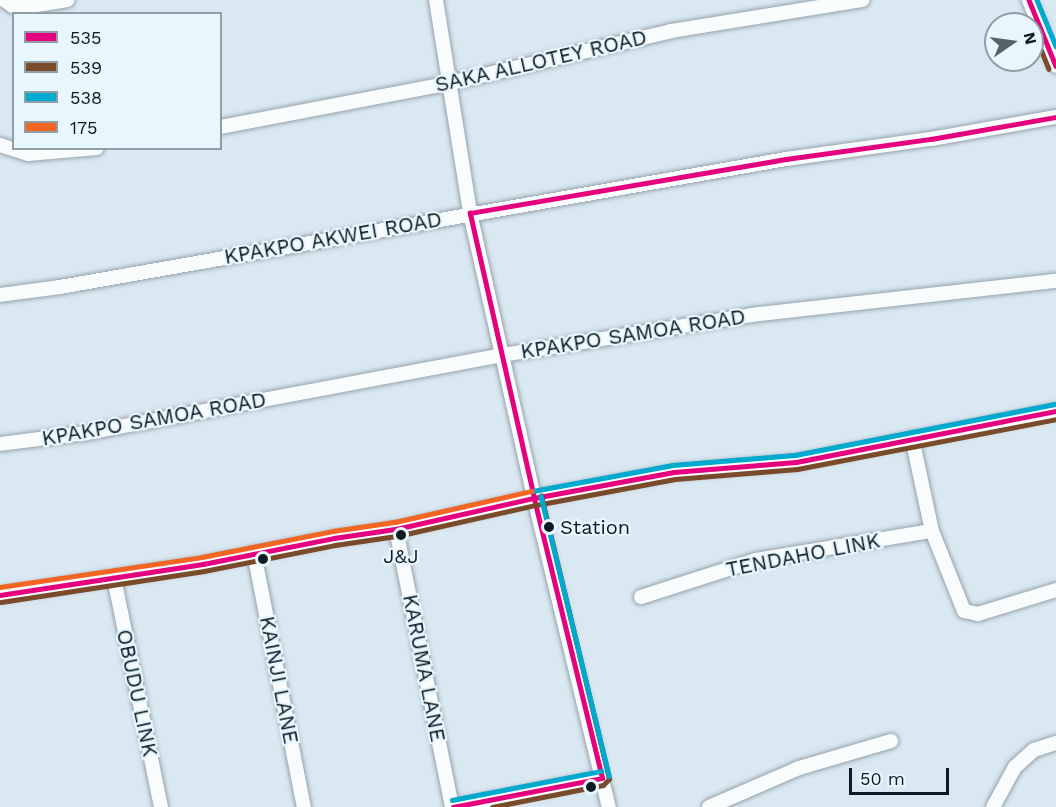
<!DOCTYPE html>
<style>
body{margin:0}
#map{position:relative;width:1056px;height:807px;overflow:hidden;background:#dae8f2;font-family:"Work Sans",sans-serif}
div>[style]{position:absolute}
[style*='--x']{left:calc(var(--x)*1px);top:calc(var(--y)*1px);width:calc(var(--w)*1px);rotate:calc(var(--a)*1deg)}
.roads{filter:drop-shadow(0 0 2px #96a3ab) drop-shadow(0 0 2px #96a3ab)}
.minor>*{height:14px;margin:-7px;padding:0 7px;transform-origin:7px;border-radius:7px;background:#f9fcfd}
.bus-1>*{height:4.5px;margin:-2.25px;padding:0 2.25px;transform-origin:2.25px;border-radius:2.25px;background:#e5007d}
.bus-2>*{height:4.5px;margin:-2.25px;padding:0 2.25px;transform-origin:2.25px;border-radius:2.25px;background:#7a4b2a}
.bus-3>*{height:4.5px;margin:-2.25px;padding:0 2.25px;transform-origin:2.25px;border-radius:2.25px;background:#00a9ce}
.bus-4>*{height:4.5px;margin:-2.25px;padding:0 2.25px;transform-origin:2.25px;border-radius:2.25px;background:#f26522}
.dots>*{width:16px;height:16px;translate:-50% -50%;box-sizing:border-box;border:3px solid #e8f6fe;border-radius:50%}
span{translate:-50% -50%;white-space:nowrap;text-align:center;line-height:1.15;-webkit-text-stroke:4.5px #e8f6fe;paint-order:stroke}
.bus-label{font-size:20px;color:#0e1b23}
.left{translate:0 -50%;text-align:left}
.street-label{font-size:21px;color:#0e1b23}
.legend{position:absolute;left:12px;top:12px;width:210px;height:138px;box-sizing:border-box;background:#e8f6fe;border:2px solid #919ea6;margin:0;padding:8px 10px;list-style:none;font-size:18px;color:#0e1b23}
.legend li{display:flex;align-items:center;gap:12px;height:30px}
.legend b{width:30px;border:2px solid #919ea6}
.north{position:absolute;left:984px;top:12px;width:60px;height:60px;box-sizing:border-box;background:#e8f6fe;border:2px solid #919ea6;border-radius:50%;rotate:77deg;font-size:16px;font-weight:700;line-height:24px;text-align:center;color:#0e1b23}
.north::after{content:'';display:block;margin:auto;width:21px;height:27px;background:#55636b;clip-path:polygon(50% 0,100% 100%,50% 72%,0 100%)}
.scale{position:absolute;left:849px;top:768px;width:100px;height:27px;box-sizing:border-box;border:3px solid #0e1b23;border-top:0;padding-left:8px;font-size:18px;line-height:21px;white-space:nowrap;color:#0e1b23;-webkit-text-stroke:4px #e8f6fe;paint-order:stroke}
</style>
<div id="map">
<div class="roads">
<div class="minor">
<div style="--x:4;--y:0;--w:11;--a:34"></div>
<div style="--x:13;--y:6;--w:11;--a:5"></div>
<div style="--x:24;--y:7;--w:44;--a:-9.2"></div>
<div style="--x:436;--y:0;--w:216;--a:80.9"></div>
<div style="--x:470;--y:213;--w:292;--a:77.3"></div>
<div style="--x:534;--y:498;--w:318;--a:76.4"></div>
<div style="--x:1029;--y:0;--w:71;--a:67.8"></div>
<div style="--x:220;--y:127;--w:234;--a:-10.8"></div>
<div style="--x:450;--y:83;--w:227;--a:-13.2"></div>
<div style="--x:671;--y:31;--w:194;--a:-9.2"></div>
<div style="--x:0;--y:145;--w:29;--a:18"></div>
<div style="--x:28;--y:154;--w:69;--a:-5"></div>
<div style="--x:0;--y:295;--w:61;--a:-7.6"></div>
<div style="--x:60;--y:287;--w:737;--a:-10"></div>
<div style="--x:786;--y:159;--w:146;--a:-7.9"></div>
<div style="--x:931;--y:139;--w:127;--a:-10"></div>
<div style="--x:912;--y:438;--w:95;--a:77.9"></div>
<div style="--x:932;--y:531;--w:86;--a:68.2"></div>
<div style="--x:964;--y:611;--w:14;--a:12"></div>
<div style="--x:978;--y:614;--w:82;--a:-17.1"></div>
<div style="--x:0;--y:444;--w:87;--a:-7.3"></div>
<div style="--x:86;--y:433;--w:423;--a:-10.6"></div>
<div style="--x:502;--y:355;--w:252;--a:-9.1"></div>
<div style="--x:751;--y:315;--w:307;--a:-6.4"></div>
<div style="--x:396;--y:529;--w:284;--a:78.6"></div>
<div style="--x:254;--y:553;--w:259;--a:78.9"></div>
<div style="--x:114;--y:578;--w:234;--a:78.4"></div>
<div style="--x:0;--y:595;--w:205;--a:-8.7"></div>
<div style="--x:203;--y:564;--w:134;--a:-11.2"></div>
<div style="--x:334;--y:538;--w:63;--a:-8.3"></div>
<div style="--x:396;--y:529;--w:141;--a:-12.7"></div>
<div style="--x:534;--y:498;--w:142;--a:-10.5"></div>
<div style="--x:674;--y:472;--w:122;--a:-4.7"></div>
<div style="--x:796;--y:462;--w:265;--a:-11.1"></div>
<div style="--x:641;--y:597;--w:121;--a:-17.8"></div>
<div style="--x:756;--y:560;--w:178;--a:-9.4"></div>
<div style="--x:453;--y:807;--w:152;--a:-11"></div>
<div style="--x:709;--y:807;--w:98;--a:-23.4"></div>
<div style="--x:799;--y:768;--w:96;--a:-16.4"></div>
<div style="--x:993;--y:807;--w:46;--a:-61.2"></div>
<div style="--x:1015;--y:767;--w:25;--a:-42"></div>
<div style="--x:1034;--y:750;--w:23;--a:-18"></div>
</div>
</div>
<div class="bus-1">
<div style="--x:1029;--y:0;--w:71;--a:67.8"></div>
<div style="--x:0;--y:595;--w:205;--a:-8.7"></div>
<div style="--x:203;--y:564;--w:134;--a:-11.2"></div>
<div style="--x:334;--y:538;--w:63;--a:-8.3"></div>
<div style="--x:396;--y:529;--w:141;--a:-12.7"></div>
<div style="--x:534;--y:498;--w:142;--a:-10.5"></div>
<div style="--x:674;--y:472;--w:122;--a:-4.7"></div>
<div style="--x:796;--y:462;--w:265;--a:-11.1"></div>
<div style="--x:453;--y:807;--w:152;--a:-11"></div>
<div style="--x:602;--y:778;--w:288;--a:-103.7"></div>
<div style="--x:534;--y:498;--w:292;--a:-102.7"></div>
<div style="--x:470;--y:213;--w:321;--a:-9.7"></div>
<div style="--x:786;--y:159;--w:146;--a:-7.9"></div>
<div style="--x:931;--y:139;--w:127;--a:-10"></div>
</div>
<div class="bus-2">
<div style="--x:1032;--y:27;--w:45;--a:68"></div>
<div style="--x:1;--y:602;--w:205;--a:-8.7"></div>
<div style="--x:204;--y:571;--w:134;--a:-11.2"></div>
<div style="--x:335;--y:545;--w:63;--a:-8.3"></div>
<div style="--x:397;--y:536;--w:142;--a:-12.6"></div>
<div style="--x:536;--y:505;--w:141;--a:-10.6"></div>
<div style="--x:675;--y:479;--w:122;--a:-4.7"></div>
<div style="--x:797;--y:469;--w:264;--a:-10.9"></div>
<div style="--x:492;--y:807;--w:113;--a:-11.2"></div>
<div style="--x:603;--y:785;--w:8;--a:-45"></div>
<div style="--x:609;--y:779;--w:291;--a:-103.5"></div>
</div>
<div class="bus-3">
<div style="--x:1037;--y:0;--w:50;--a:67.6"></div>
<div style="--x:533;--y:491;--w:142;--a:-10.5"></div>
<div style="--x:673;--y:465;--w:122;--a:-4.7"></div>
<div style="--x:795;--y:455;--w:265;--a:-11.1"></div>
<div style="--x:541;--y:496;--w:288;--a:76.3"></div>
<div style="--x:452;--y:800;--w:152;--a:-11"></div>
</div>
<div class="bus-4">
<div style="--x:0;--y:587;--w:204;--a:-8.4"></div>
<div style="--x:202;--y:557;--w:134;--a:-11.2"></div>
<div style="--x:333;--y:531;--w:63;--a:-8.3"></div>
<div style="--x:395;--y:522;--w:140;--a:-12.8"></div>
</div>
<div class="dots">
<div style="left:549px;top:527px;background:#0e1b23"></div>
<div style="left:401px;top:535px;background:#0e1b23"></div>
<div style="left:263px;top:559px;background:#0e1b23"></div>
<div style="left:591px;top:787px;background:#0e1b23"></div>
</div>
<div class="bus-label">
<span class="left" style="left:560px;top:527px">Station</span>
<span style="left:401px;top:556px">J&amp;J</span>
</div>
<div class="street-label">
<span style="left:541px;top:61px;rotate:-13deg">SAKA ALLOTEY ROAD</span>
<span style="left:333px;top:238px;rotate:-10deg">KPAKPO AKWEI ROAD</span>
<span style="left:633px;top:334px;rotate:-9deg">KPAKPO SAMOA ROAD</span>
<span style="left:154px;top:419px;rotate:-10deg">KPAKPO SAMOA ROAD</span>
<span style="left:803px;top:555px;rotate:-11deg">TENDAHO LINK</span>
<span style="left:424px;top:668px;rotate:79deg">KARUMA LANE</span>
<span style="left:279px;top:680px;rotate:79deg">KAINJI LANE</span>
<span style="left:137px;top:693px;rotate:78deg">OBUDU LINK</span>
</div>
<ul class="legend">
<li><b style="height:8px;background:#e5007d"></b>535</li>
<li><b style="height:8px;background:#7a4b2a"></b>539</li>
<li><b style="height:8px;background:#00a9ce"></b>538</li>
<li><b style="height:8px;background:#f26522"></b>175</li>
</ul>
<div class="north">N</div>
<div class="scale">50 m</div>
</div>
